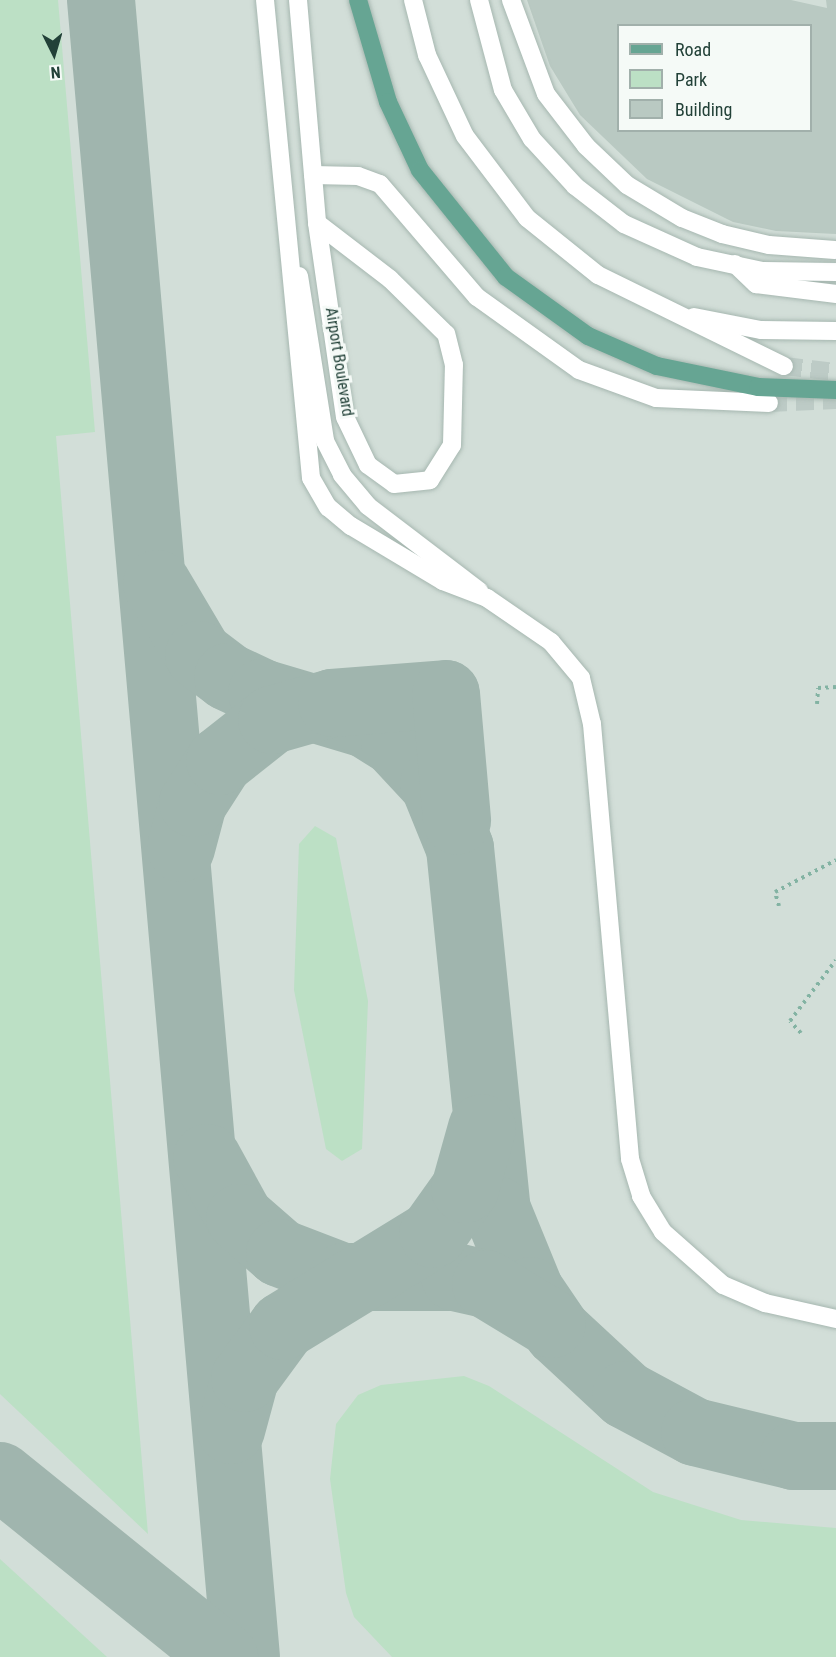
<!DOCTYPE html>
<style>
body{margin:0}
#map{position:relative;width:836px;height:1657px;overflow:hidden;background:#e4eee9;font-family:"Roboto Condensed",sans-serif}
div>[style]{position:absolute}
[style*='--x']{left:calc(var(--x)*1px);top:calc(var(--y)*1px);width:calc(var(--w)*1px);rotate:calc(var(--a)*1deg)}
.built>*{inset:0;background:#d2ded8}
.green>*{inset:0;background:#bce0c5}
.taxiway>*{height:68px;margin:-34px;padding:0 34px;transform-origin:34px;border-radius:34px;background:#a0b5ae}
.building>*{inset:0;background:#b9c9c2}
.minor-tunnel>*{height:18px;margin-top:-9px;transform-origin:0;background:repeating-linear-gradient(90deg,#bdcbc6 0 18px,transparent 0 27px)}
.path>*{height:4px;margin-top:-2px;transform-origin:0;background:repeating-linear-gradient(90deg,#83b3a3 0 3px,transparent 0 7.5px)}
.roads{filter:drop-shadow(0 0 2px #a6b7b0) drop-shadow(0 0 2px #a6b7b0)}
.minor>*{height:18px;margin:-9px;padding:0 9px;transform-origin:9px;border-radius:9px;background:#fff}
.major>*{height:18px;margin:-9px;padding:0 9px;transform-origin:9px;border-radius:9px;background:#66a593}
.bridges{filter:drop-shadow(0 0 2px #a6b7b0) drop-shadow(0 0 2px #a6b7b0)}
.minor-bridge>*{height:18px;margin:-9px;padding:0 9px;transform-origin:9px;border-radius:9px;background:#fff}
span{translate:-50% -50%;white-space:nowrap;text-align:center;line-height:1.15;-webkit-text-stroke:6px #f5faf7;paint-order:stroke}
.street-label{font-size:16px;color:#224138}
.legend{position:absolute;left:617px;top:24px;width:195px;height:108px;box-sizing:border-box;background:#f5faf7;border:2px solid #a1b0ab;margin:0;padding:8px 10px;list-style:none;font-size:18px;color:#224138}
.legend li{display:flex;align-items:center;gap:12px;height:30px}
.legend b{width:30px;border:2px solid #a1b0ab}
.north{position:absolute;left:24px;top:24px;width:60px;height:60px;-webkit-text-stroke:4px #f5faf7;paint-order:stroke;rotate:175deg;font-size:16px;font-weight:700;line-height:24px;text-align:center;color:#224138}
.north::after{content:'';display:block;margin:auto;width:21px;height:27px;background:#224138;clip-path:polygon(50% 0,100% 100%,50% 72%,0 100%)}
</style>
<div id="map">
<div class="built">
<div style="clip-path:polygon(evenodd,0 0,836px 0,836px 1657px,0 1657px,0 0,618px 26px,810px 26px,810px 130px,618px 130px,618px 26px)"></div>
</div>
<div class="green">
<div style="clip-path:polygon(0 0,58px 0,95px 432px,56px 436px,148px 1534px,0 1394px)"></div>
<div style="clip-path:polygon(315px 826px,336px 838px,368px 1001px,362px 1149px,342px 1161px,326px 1149px,294px 990px,299px 844px)"></div>
<div style="clip-path:polygon(464px 1376px,489px 1386px,653px 1492px,741px 1520px,836px 1528px,836px 1657px,392px 1657px,354px 1617px,346px 1593px,330px 1479px,336px 1424px,358px 1395px,381px 1385px)"></div>
<div style="clip-path:polygon(0 1559px,107px 1657px,0 1657px)"></div>
</div>
<div class="taxiway">
<div style="--x:101;--y:0;--w:1663;--a:85"></div>
<div style="--x:157;--y:584;--w:82;--a:59.4"></div>
<div style="--x:199;--y:655;--w:36;--a:37"></div>
<div style="--x:228;--y:677;--w:38;--a:25"></div>
<div style="--x:262;--y:693;--w:109;--a:16.6"></div>
<div style="--x:366;--y:724;--w:34;--a:32"></div>
<div style="--x:395;--y:742;--w:57;--a:47.1"></div>
<div style="--x:434;--y:784;--w:69;--a:67.9"></div>
<div style="--x:460;--y:848;--w:364;--a:84.2"></div>
<div style="--x:497;--y:1210;--w:87;--a:67.8"></div>
<div style="--x:530;--y:1291;--w:50;--a:55.7"></div>
<div style="--x:558;--y:1332;--w:93;--a:42.8"></div>
<div style="--x:626;--y:1395;--w:78;--a:28.2"></div>
<div style="--x:695;--y:1432;--w:102;--a:13.6"></div>
<div style="--x:794;--y:1456;--w:42;--a:0"></div>
<div style="--x:181;--y:848;--w:47;--a:-75.1"></div>
<div style="--x:193;--y:803;--w:50;--a:-57.3"></div>
<div style="--x:220;--y:761;--w:66;--a:-38.3"></div>
<div style="--x:272;--y:720;--w:62;--a:-15.8"></div>
<div style="--x:332;--y:703;--w:114;--a:-4.5"></div>
<div style="--x:446;--y:694;--w:127;--a:85"></div>
<div style="--x:207;--y:1158;--w:68;--a:61.2"></div>
<div style="--x:240;--y:1218;--w:53;--a:41.2"></div>
<div style="--x:280;--y:1253;--w:67;--a:20.9"></div>
<div style="--x:343;--y:1277;--w:112;--a:0"></div>
<div style="--x:455;--y:1277;--w:32;--a:13"></div>
<div style="--x:486;--y:1284;--w:77;--a:31.2"></div>
<div style="--x:231;--y:1430;--w:54;--a:-74.9"></div>
<div style="--x:245;--y:1378;--w:64;--a:-53.8"></div>
<div style="--x:283;--y:1326;--w:176;--a:-31.5"></div>
<div style="--x:433;--y:1234;--w:55;--a:-54.6"></div>
<div style="--x:465;--y:1189;--w:63;--a:-74.4"></div>
<div style="--x:0;--y:1476;--w:288;--a:38.9"></div>
</div>
<div class="building">
<div style="clip-path:polygon(evenodd,527px 0,791px 0,827px 8px,826px 0,836px 0,836px 234px,776px 231px,733px 222px,647px 179px,580px 115px,550px 66px,527px 0,618px 26px,810px 26px,810px 130px,618px 130px,618px 26px)"></div>
</div>
<div class="minor-tunnel">
<div style="--x:784;--y:366;--w:52;--a:6.6"></div>
<div style="--x:769;--y:403;--w:67;--a:-2.6"></div>
</div>
<div class="path">
<div style="--x:817;--y:704;--w:16;--a:-86"></div>
<div style="--x:818;--y:688;--w:18;--a:-3"></div>
<div style="--x:779;--y:906;--w:15;--a:-106"></div>
<div style="--x:775;--y:892;--w:69;--a:-27.7"></div>
<div style="--x:801;--y:1033;--w:16;--a:-133"></div>
<div style="--x:790;--y:1021;--w:76;--a:-53"></div>
</div>
<div class="roads">
<div class="minor">
<div style="--x:265;--y:0;--w:480;--a:84.5"></div>
<div style="--x:311;--y:478;--w:34;--a:60"></div>
<div style="--x:328;--y:507;--w:30;--a:40"></div>
<div style="--x:351;--y:526;--w:107;--a:30.9"></div>
<div style="--x:443;--y:581;--w:47;--a:21.1"></div>
<div style="--x:487;--y:598;--w:78;--a:34.5"></div>
<div style="--x:551;--y:642;--w:47;--a:50.2"></div>
<div style="--x:581;--y:678;--w:47;--a:76.6"></div>
<div style="--x:592;--y:724;--w:437;--a:85"></div>
<div style="--x:630;--y:1159;--w:39;--a:73"></div>
<div style="--x:641;--y:1196;--w:42;--a:58.6"></div>
<div style="--x:663;--y:1232;--w:80;--a:41.5"></div>
<div style="--x:723;--y:1285;--w:46;--a:23.2"></div>
<div style="--x:765;--y:1303;--w:73;--a:12.7"></div>
<div style="--x:298;--y:0;--w:224;--a:85.1"></div>
<div style="--x:317;--y:223;--w:196;--a:81.8"></div>
<div style="--x:345;--y:417;--w:53;--a:64.4"></div>
<div style="--x:368;--y:465;--w:32;--a:36"></div>
<div style="--x:394;--y:484;--w:36;--a:-6"></div>
<div style="--x:430;--y:480;--w:41;--a:-57.8"></div>
<div style="--x:452;--y:445;--w:80;--a:-88.6"></div>
<div style="--x:454;--y:365;--w:32;--a:-104"></div>
<div style="--x:446;--y:334;--w:78;--a:-135.5"></div>
<div style="--x:390;--y:279;--w:92;--a:-142.5"></div>
<div style="--x:413;--y:0;--w:57;--a:75.7"></div>
<div style="--x:427;--y:55;--w:89;--a:64.9"></div>
<div style="--x:465;--y:136;--w:103;--a:52.9"></div>
<div style="--x:527;--y:218;--w:91;--a:38.8"></div>
<div style="--x:598;--y:275;--w:207;--a:26.1"></div>
<div style="--x:479;--y:0;--w:93;--a:75.1"></div>
<div style="--x:503;--y:90;--w:57;--a:59.4"></div>
<div style="--x:532;--y:139;--w:64;--a:47.5"></div>
<div style="--x:575;--y:186;--w:62;--a:37.8"></div>
<div style="--x:624;--y:224;--w:80;--a:24.3"></div>
<div style="--x:697;--y:257;--w:67;--a:12"></div>
<div style="--x:763;--y:271;--w:73;--a:0.8"></div>
<div style="--x:313;--y:175;--w:45;--a:1.3"></div>
<div style="--x:358;--y:176;--w:23;--a:20"></div>
<div style="--x:380;--y:184;--w:149;--a:49.4"></div>
<div style="--x:477;--y:297;--w:125;--a:35.6"></div>
<div style="--x:579;--y:370;--w:82;--a:20"></div>
<div style="--x:656;--y:398;--w:113;--a:2.5"></div>
<div style="--x:735;--y:264;--w:29;--a:44"></div>
<div style="--x:756;--y:284;--w:81;--a:7.1"></div>
<div style="--x:299;--y:276;--w:167;--a:81"></div>
<div style="--x:325;--y:441;--w:38;--a:63"></div>
<div style="--x:342;--y:475;--w:40;--a:50"></div>
<div style="--x:368;--y:506;--w:140;--a:37.4"></div>
<div style="--x:694;--y:317;--w:68;--a:11"></div>
<div style="--x:761;--y:330;--w:75;--a:0.8"></div>
</div>
<div class="major">
<div style="--x:358;--y:0;--w:106;--a:73.6"></div>
<div style="--x:388;--y:102;--w:75;--a:64.8"></div>
<div style="--x:420;--y:170;--w:137;--a:51.2"></div>
<div style="--x:506;--y:277;--w:101;--a:35.7"></div>
<div style="--x:588;--y:336;--w:75;--a:23.5"></div>
<div style="--x:657;--y:366;--w:103;--a:11.7"></div>
<div style="--x:758;--y:387;--w:78;--a:2.2"></div>
</div>
</div>
<div class="bridges">
<div class="minor-bridge">
<div style="--x:511;--y:0;--w:100;--a:69.6"></div>
<div style="--x:546;--y:94;--w:66;--a:52.4"></div>
<div style="--x:586;--y:146;--w:57;--a:43.6"></div>
<div style="--x:627;--y:185;--w:64;--a:31"></div>
<div style="--x:682;--y:218;--w:43;--a:21.8"></div>
<div style="--x:722;--y:234;--w:48;--a:13.2"></div>
<div style="--x:769;--y:245;--w:66;--a:4.3"></div>
</div>
</div>
<div class="street-label">
<span style="left:339px;top:362px;rotate:81deg">Airport Boulevard</span>
</div>
<ul class="legend">
<li><b style="height:8px;background:#66a593"></b>Road</li>
<li><b style="height:16px;background:#bce0c5"></b>Park</li>
<li><b style="height:16px;background:#b9c9c2"></b>Building</li>
</ul>
<div class="north">N</div>
</div>
